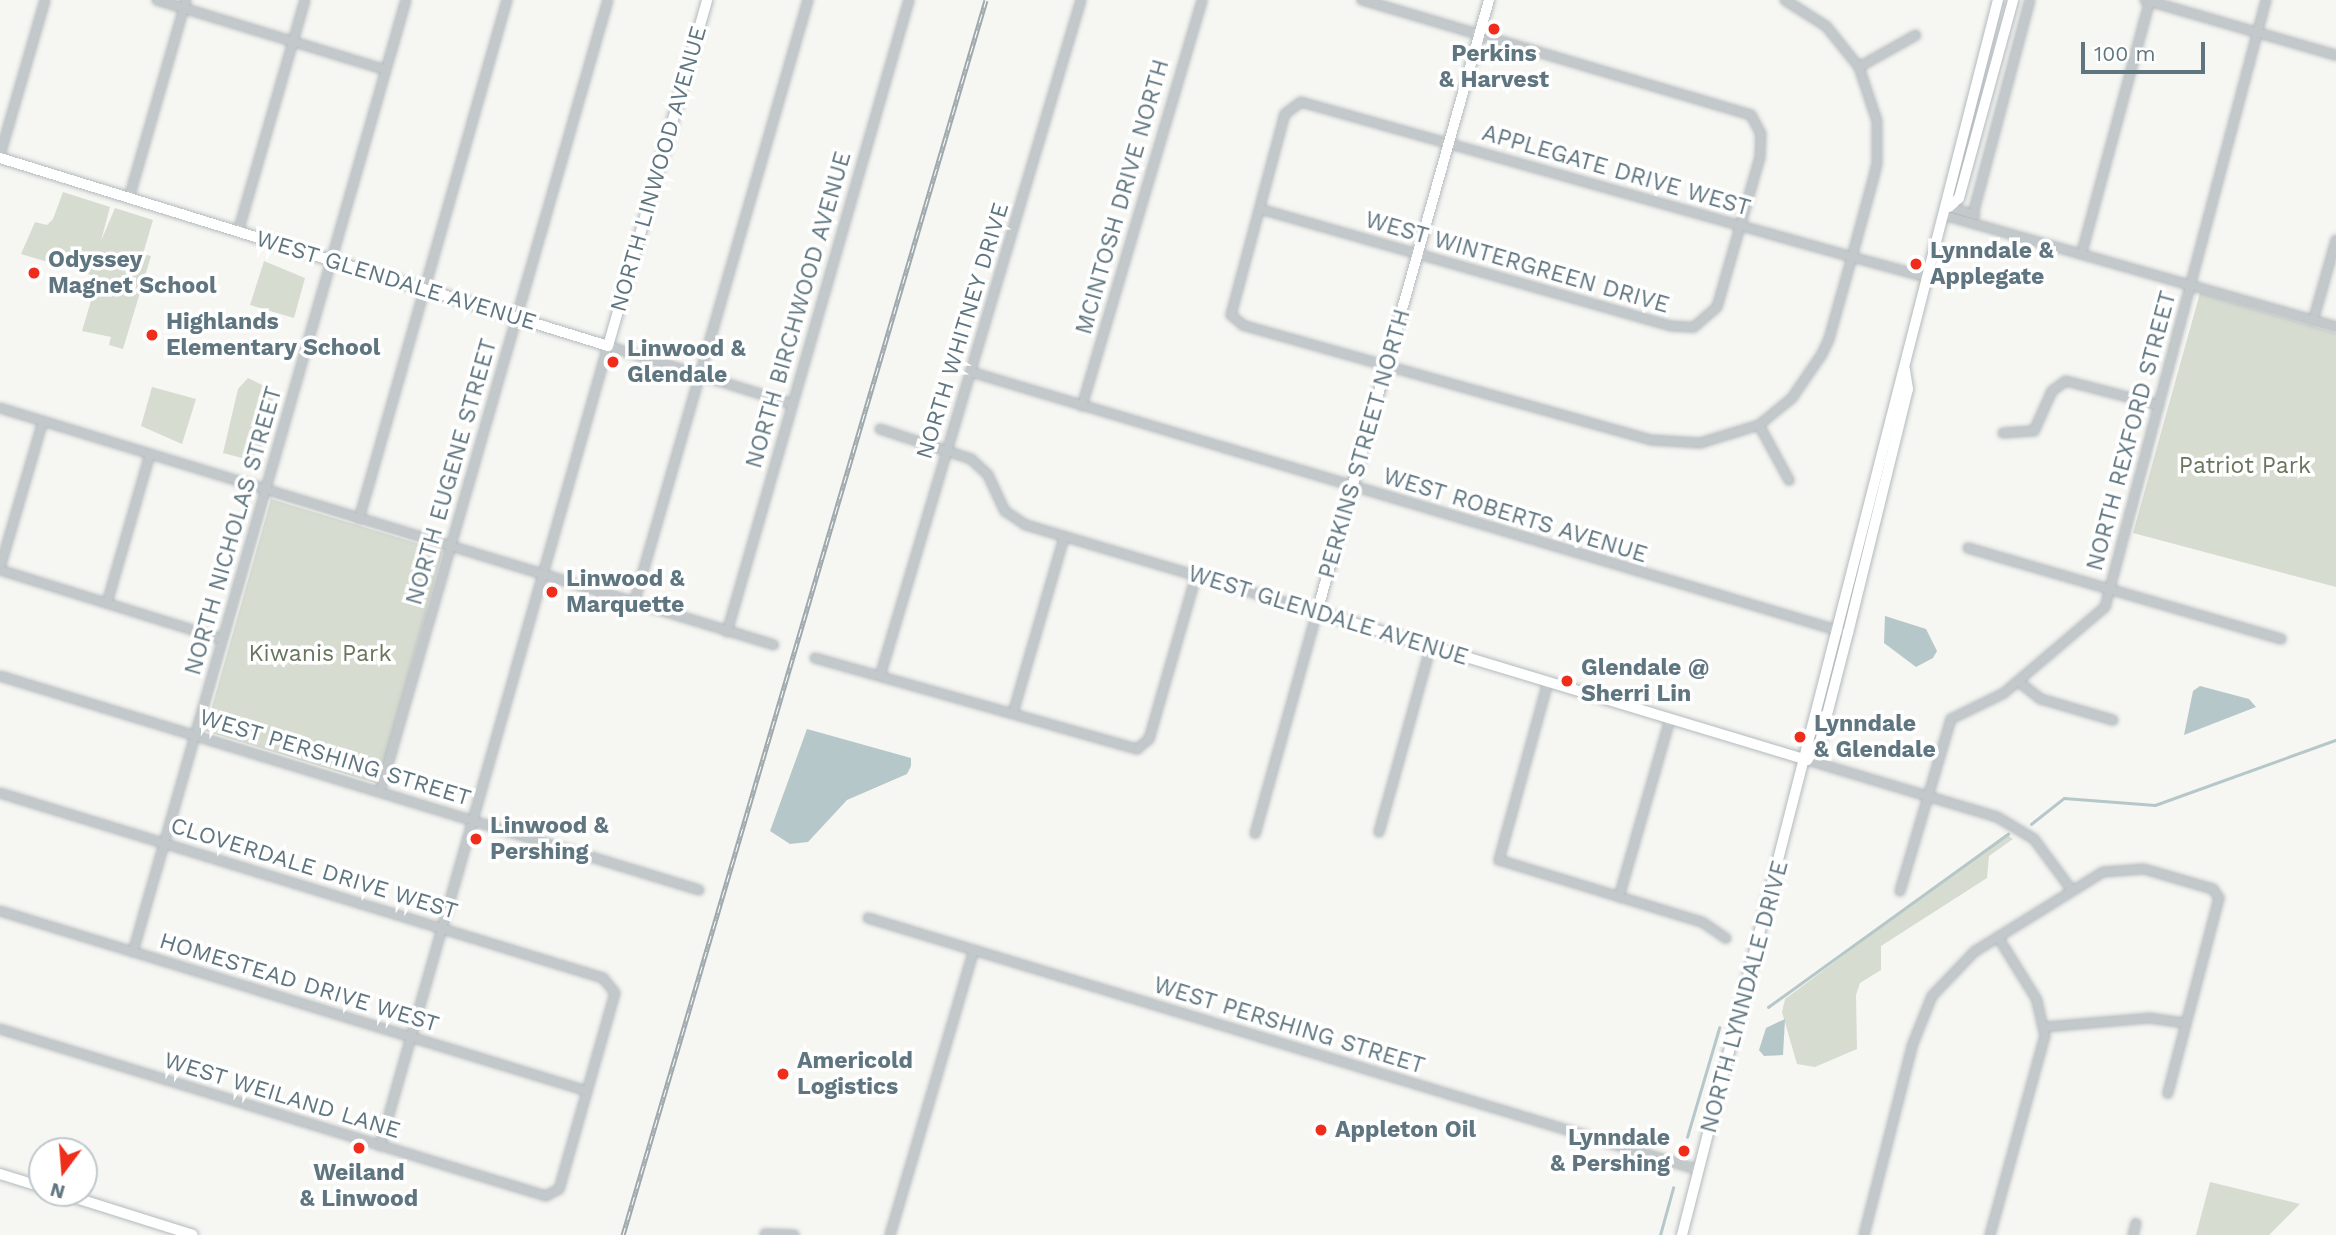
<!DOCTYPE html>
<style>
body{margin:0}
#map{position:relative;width:2336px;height:1235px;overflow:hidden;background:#f6f6f2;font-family:"Work Sans",sans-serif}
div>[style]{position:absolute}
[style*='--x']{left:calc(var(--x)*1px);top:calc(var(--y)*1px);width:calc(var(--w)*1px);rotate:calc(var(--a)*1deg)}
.green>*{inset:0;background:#d7dcd1}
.water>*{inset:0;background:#b6c7c9}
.stream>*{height:2.5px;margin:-1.25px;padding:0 1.25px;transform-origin:1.25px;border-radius:1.25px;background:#b6c7c9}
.roads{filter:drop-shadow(0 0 2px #b3babe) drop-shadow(0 0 2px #b3babe)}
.street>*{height:8px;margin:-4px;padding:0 4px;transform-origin:4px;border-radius:4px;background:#c3c8cb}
.secondary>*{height:10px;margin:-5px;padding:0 5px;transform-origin:5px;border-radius:5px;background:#fff}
.rail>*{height:5px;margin-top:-2.5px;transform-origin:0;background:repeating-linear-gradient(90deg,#fff 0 8px,#9fa9ad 0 16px);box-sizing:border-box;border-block:2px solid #9fa9ad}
.dots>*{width:19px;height:19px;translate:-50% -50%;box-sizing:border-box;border:4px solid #fff;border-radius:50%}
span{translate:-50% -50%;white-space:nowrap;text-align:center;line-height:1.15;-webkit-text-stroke:7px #fff;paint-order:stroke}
.poi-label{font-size:23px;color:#5f7680;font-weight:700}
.left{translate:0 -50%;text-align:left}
.right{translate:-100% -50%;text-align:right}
.street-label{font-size:23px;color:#5f7680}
.park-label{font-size:23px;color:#66775e}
.north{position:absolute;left:28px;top:1137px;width:70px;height:70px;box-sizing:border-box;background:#fff;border:2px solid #bfc8cc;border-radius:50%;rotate:196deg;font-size:19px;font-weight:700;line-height:28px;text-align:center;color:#5f7680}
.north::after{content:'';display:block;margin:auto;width:24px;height:32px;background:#ef2d1a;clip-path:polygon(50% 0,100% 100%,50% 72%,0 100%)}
.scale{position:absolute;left:2081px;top:42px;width:124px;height:32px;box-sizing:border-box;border:4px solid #5f7680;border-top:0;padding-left:9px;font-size:21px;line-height:24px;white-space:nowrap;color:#5f7680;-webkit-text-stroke:5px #fff;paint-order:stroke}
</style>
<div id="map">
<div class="green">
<div style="clip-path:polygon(63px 192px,110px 207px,101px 241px,115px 208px,153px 220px,143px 254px,151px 256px,123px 349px,109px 345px,111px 337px,82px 331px,98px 277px,21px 254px,35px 222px,47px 225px,53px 219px)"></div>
<div style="clip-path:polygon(264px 261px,305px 278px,294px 318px,250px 305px)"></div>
<div style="clip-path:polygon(2200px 293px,2336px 333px,2336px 587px,2133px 533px)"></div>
<div style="clip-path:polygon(248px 378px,279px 393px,257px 462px,223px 453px,238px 389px)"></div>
<div style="clip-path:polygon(152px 387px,196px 399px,182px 444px,141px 426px)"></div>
<div style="clip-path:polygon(271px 499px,443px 551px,378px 784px,205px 731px)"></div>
<div style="clip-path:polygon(2006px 834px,2013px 839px,1989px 856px,1987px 878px,1881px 946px,1881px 970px,1860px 983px,1856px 995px,1857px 1049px,1815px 1067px,1797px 1064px,1782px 1012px,1785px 999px)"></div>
<div style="clip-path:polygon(2210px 1182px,2300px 1204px,2269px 1235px,2196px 1235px)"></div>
</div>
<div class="water">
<div style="clip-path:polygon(1885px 616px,1926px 629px,1937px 651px,1933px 658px,1916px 667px,1884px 643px)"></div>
<div style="clip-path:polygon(2200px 686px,2249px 699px,2256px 707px,2184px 735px,2193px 691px)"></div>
<div style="clip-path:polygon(807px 729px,911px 758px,911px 766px,907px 774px,847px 800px,808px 842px,790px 844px,770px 831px)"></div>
<div style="clip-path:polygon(1785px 1019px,1783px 1055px,1764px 1056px,1759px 1050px,1766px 1028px)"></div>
</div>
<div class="stream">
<div style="--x:2031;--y:824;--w:42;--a:-38.2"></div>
<div style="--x:2064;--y:798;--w:91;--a:4.4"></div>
<div style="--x:2155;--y:805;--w:192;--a:-19.8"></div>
<div style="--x:1768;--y:1007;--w:296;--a:-35.8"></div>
<div style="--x:1687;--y:1137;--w:114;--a:-73.6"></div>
<div style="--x:1660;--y:1235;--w:49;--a:-74.5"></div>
</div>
<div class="roads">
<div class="street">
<div style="--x:157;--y:0;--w:239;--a:17"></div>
<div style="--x:1785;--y:0;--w:49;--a:32.4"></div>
<div style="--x:1826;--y:26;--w:53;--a:51.2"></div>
<div style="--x:1859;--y:67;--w:57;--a:71.6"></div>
<div style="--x:1877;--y:121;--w:42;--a:90"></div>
<div style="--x:1877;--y:163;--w:13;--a:103"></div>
<div style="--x:1874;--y:176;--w:84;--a:105.2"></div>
<div style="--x:1852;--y:257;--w:85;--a:105.7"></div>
<div style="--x:1829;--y:339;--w:17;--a:115"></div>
<div style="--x:1822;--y:354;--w:53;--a:124.3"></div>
<div style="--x:1792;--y:398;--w:43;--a:140.7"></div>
<div style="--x:1759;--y:425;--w:62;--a:163"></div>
<div style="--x:1700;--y:443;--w:49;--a:-176.5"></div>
<div style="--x:1651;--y:440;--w:424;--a:-164.3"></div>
<div style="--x:1243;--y:325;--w:16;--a:-140"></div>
<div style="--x:1231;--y:315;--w:208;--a:-75"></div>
<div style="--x:1285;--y:114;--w:20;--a:-37"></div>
<div style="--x:1301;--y:102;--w:572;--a:15.71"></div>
<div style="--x:1852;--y:257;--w:81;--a:15.1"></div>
<div style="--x:2145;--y:0;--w:199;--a:16.1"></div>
<div style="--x:1859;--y:67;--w:65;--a:-29.3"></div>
<div style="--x:0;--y:155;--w:161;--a:-73.8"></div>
<div style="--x:129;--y:198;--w:206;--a:-73.9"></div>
<div style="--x:1949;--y:207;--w:27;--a:17"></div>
<div style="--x:1260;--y:209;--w:428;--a:15.9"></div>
<div style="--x:1672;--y:326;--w:22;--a:3"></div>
<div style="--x:1694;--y:327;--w:30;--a:-41"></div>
<div style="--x:1717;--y:307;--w:156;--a:-74"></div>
<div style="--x:1760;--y:157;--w:23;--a:-88"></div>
<div style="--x:1761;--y:134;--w:21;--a:-118"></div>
<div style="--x:1751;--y:115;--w:406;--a:-163.5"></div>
<div style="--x:1973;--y:214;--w:221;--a:-75.1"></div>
<div style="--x:1947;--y:216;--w:405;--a:15.9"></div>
<div style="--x:238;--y:232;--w:241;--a:-73.9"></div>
<div style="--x:2082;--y:252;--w:261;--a:-74.9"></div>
<div style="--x:2313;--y:321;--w:84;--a:-74.1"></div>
<div style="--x:971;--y:372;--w:907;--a:16.6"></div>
<div style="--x:1082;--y:406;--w:423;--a:-73.5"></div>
<div style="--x:0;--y:408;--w:809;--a:17.02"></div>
<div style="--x:1759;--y:425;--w:63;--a:61.4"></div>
<div style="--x:880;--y:429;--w:96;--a:18.2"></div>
<div style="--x:971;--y:459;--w:23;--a:43"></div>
<div style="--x:988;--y:475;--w:40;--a:65"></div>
<div style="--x:1005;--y:511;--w:25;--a:34"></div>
<div style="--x:1026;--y:525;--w:304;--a:16.6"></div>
<div style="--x:1317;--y:612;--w:230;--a:105.6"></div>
<div style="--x:2003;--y:433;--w:31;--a:-4"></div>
<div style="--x:2034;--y:431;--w:44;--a:-65.8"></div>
<div style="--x:2052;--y:391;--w:17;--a:-36"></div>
<div style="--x:2066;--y:381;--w:96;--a:14.5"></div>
<div style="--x:359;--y:519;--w:540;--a:-74.08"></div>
<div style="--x:1968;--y:548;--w:326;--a:16.2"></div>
<div style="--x:0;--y:568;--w:153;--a:-73.7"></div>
<div style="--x:0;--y:570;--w:232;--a:17.3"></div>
<div style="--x:107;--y:603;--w:155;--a:-73.9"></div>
<div style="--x:634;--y:603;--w:628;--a:-73.9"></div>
<div style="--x:727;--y:632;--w:658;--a:-73.93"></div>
<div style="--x:815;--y:658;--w:335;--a:15.8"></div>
<div style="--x:1137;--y:749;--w:16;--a:-40"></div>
<div style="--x:1149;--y:739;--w:170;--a:-73.9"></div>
<div style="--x:881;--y:673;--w:702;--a:-73.45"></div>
<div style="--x:0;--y:676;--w:731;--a:17.02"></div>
<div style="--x:1548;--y:682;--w:185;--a:105.4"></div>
<div style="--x:1499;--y:860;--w:212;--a:17"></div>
<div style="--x:1702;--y:922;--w:29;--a:34"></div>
<div style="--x:2019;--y:682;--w:28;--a:38"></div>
<div style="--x:2041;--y:699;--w:75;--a:16.3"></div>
<div style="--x:1013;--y:713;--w:183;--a:-73.8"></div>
<div style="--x:1807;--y:760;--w:198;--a:16.7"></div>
<div style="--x:1997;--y:817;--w:43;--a:30.7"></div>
<div style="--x:2034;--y:839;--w:62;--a:53.5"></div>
<div style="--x:380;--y:792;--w:824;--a:-73.94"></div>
<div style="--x:0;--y:793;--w:631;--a:17.06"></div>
<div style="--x:603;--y:978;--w:19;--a:51"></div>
<div style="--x:615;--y:993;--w:204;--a:105.9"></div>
<div style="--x:559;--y:1189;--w:15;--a:152"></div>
<div style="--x:546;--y:1196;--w:571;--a:-162.99"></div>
<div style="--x:1379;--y:832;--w:193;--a:-74.4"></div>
<div style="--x:1900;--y:891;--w:179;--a:-73.5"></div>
<div style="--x:1951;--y:719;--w:59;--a:-26.1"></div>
<div style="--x:2004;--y:693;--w:133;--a:-40.4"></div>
<div style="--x:2105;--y:607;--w:628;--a:-75.14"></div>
<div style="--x:1619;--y:897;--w:185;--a:-74"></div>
<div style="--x:0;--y:911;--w:614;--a:17.05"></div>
<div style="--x:868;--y:918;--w:868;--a:16.87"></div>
<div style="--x:133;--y:952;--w:990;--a:-74"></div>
<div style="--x:2045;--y:1027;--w:104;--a:-4.9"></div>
<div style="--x:2149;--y:1018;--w:37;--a:8"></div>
<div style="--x:380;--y:1146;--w:832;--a:-74.09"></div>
<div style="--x:608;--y:346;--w:193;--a:17.5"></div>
<div style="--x:765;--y:1234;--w:29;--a:2"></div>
<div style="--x:890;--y:1235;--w:297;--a:-73.6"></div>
<div style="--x:1864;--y:1235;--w:195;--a:-75.7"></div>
<div style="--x:1912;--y:1046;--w:54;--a:-68.2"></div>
<div style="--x:1932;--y:996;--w:61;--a:-46.3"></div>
<div style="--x:1974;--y:952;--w:152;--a:-31.8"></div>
<div style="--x:2103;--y:872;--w:41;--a:-4.2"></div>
<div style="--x:2144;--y:869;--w:72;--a:16.2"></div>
<div style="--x:2213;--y:889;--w:11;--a:56"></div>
<div style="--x:2219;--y:898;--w:202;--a:104.7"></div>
<div style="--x:1990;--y:1235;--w:206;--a:-74.6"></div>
<div style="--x:2045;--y:1036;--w:37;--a:-103"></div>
<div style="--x:2037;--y:1000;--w:74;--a:-121.8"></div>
<div style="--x:2133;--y:1235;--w:12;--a:-76"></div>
</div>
<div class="secondary">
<div style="--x:1489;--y:0;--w:636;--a:105.7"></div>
<div style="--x:1317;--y:612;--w:512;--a:16.81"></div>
<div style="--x:0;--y:158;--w:636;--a:17.18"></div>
<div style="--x:608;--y:346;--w:360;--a:-74"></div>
<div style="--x:1949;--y:207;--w:13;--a:-42"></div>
<div style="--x:1959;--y:198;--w:205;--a:-74.7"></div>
<div style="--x:1807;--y:760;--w:22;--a:-54"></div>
<div style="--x:1820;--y:742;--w:113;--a:-75.6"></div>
<div style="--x:1848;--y:633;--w:251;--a:-76.2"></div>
<div style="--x:1908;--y:389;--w:20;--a:-99"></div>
<div style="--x:0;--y:1174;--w:44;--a:17.2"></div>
<div style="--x:60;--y:1193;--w:139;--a:17.5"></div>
<div style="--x:1682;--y:1235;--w:1275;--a:-75.65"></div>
</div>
</div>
<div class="rail">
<div style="--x:623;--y:1235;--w:1287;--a:-73.62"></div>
</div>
<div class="dots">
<div style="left:1494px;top:29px;background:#ef2d1a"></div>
<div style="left:1916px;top:264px;background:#ef2d1a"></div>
<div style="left:34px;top:273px;background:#ef2d1a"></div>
<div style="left:152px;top:335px;background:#ef2d1a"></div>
<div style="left:613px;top:362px;background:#ef2d1a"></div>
<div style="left:552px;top:592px;background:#ef2d1a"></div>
<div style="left:1567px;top:681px;background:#ef2d1a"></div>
<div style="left:1800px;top:737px;background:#ef2d1a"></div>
<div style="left:476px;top:839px;background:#ef2d1a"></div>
<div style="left:783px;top:1074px;background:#ef2d1a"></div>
<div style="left:1321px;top:1130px;background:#ef2d1a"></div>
<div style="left:359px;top:1148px;background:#ef2d1a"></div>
<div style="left:1684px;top:1151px;background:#ef2d1a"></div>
</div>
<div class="poi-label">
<span style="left:1494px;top:67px">Perkins<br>&amp; Harvest</span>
<span class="left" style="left:1930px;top:264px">Lynndale &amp;<br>Applegate</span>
<span class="left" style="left:48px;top:273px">Odyssey<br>Magnet School</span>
<span class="left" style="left:166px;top:335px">Highlands<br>Elementary School</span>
<span class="left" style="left:627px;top:362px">Linwood &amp;<br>Glendale</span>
<span class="left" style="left:566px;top:592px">Linwood &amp;<br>Marquette</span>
<span class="left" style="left:1581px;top:681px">Glendale @<br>Sherri Lin</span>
<span class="left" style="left:1814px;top:737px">Lynndale<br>&amp; Glendale</span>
<span class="left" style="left:490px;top:839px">Linwood &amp;<br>Pershing</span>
<span class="left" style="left:797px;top:1074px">Americold<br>Logistics</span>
<span class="left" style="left:1335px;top:1130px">Appleton Oil</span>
<span class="right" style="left:1670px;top:1151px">Lynndale<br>&amp; Pershing</span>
<span style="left:359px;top:1186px">Weiland<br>&amp; Linwood</span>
</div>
<div class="street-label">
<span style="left:659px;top:169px;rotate:-74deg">NORTH LINWOOD AVENUE</span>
<span style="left:1616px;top:171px;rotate:16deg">APPLEGATE DRIVE WEST</span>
<span style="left:1123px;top:197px;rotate:-74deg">MCINTOSH DRIVE NORTH</span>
<span style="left:1517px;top:263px;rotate:16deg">WEST WINTERGREEN DRIVE</span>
<span style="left:396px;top:281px;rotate:17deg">WEST GLENDALE AVENUE</span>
<span style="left:799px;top:310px;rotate:-74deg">NORTH BIRCHWOOD AVENUE</span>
<span style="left:963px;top:331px;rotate:-73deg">NORTH WHITNEY DRIVE</span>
<span style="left:2132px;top:431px;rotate:-75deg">NORTH REXFORD STREET</span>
<span style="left:1365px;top:444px;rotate:-74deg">PERKINS STREET NORTH</span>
<span style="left:452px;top:472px;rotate:-74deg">NORTH EUGENE STREET</span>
<span style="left:1515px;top:516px;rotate:17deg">WEST ROBERTS AVENUE</span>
<span style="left:234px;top:531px;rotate:-74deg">NORTH NICHOLAS STREET</span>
<span style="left:1328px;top:616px;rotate:17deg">WEST GLENDALE AVENUE</span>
<span style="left:335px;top:758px;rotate:17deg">WEST PERSHING STREET</span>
<span style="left:314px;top:869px;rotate:17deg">CLOVERDALE DRIVE WEST</span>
<span style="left:299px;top:983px;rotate:17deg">HOMESTEAD DRIVE WEST</span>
<span style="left:1745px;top:997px;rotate:-75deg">NORTH LYNNDALE DRIVE</span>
<span style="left:1289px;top:1026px;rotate:17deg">WEST PERSHING STREET</span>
<span style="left:282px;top:1096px;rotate:17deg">WEST WEILAND LANE</span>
</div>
<div class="park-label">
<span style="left:2245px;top:466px">Patriot Park</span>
<span style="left:320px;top:654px">Kiwanis Park</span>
</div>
<div class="north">N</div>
<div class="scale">100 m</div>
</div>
